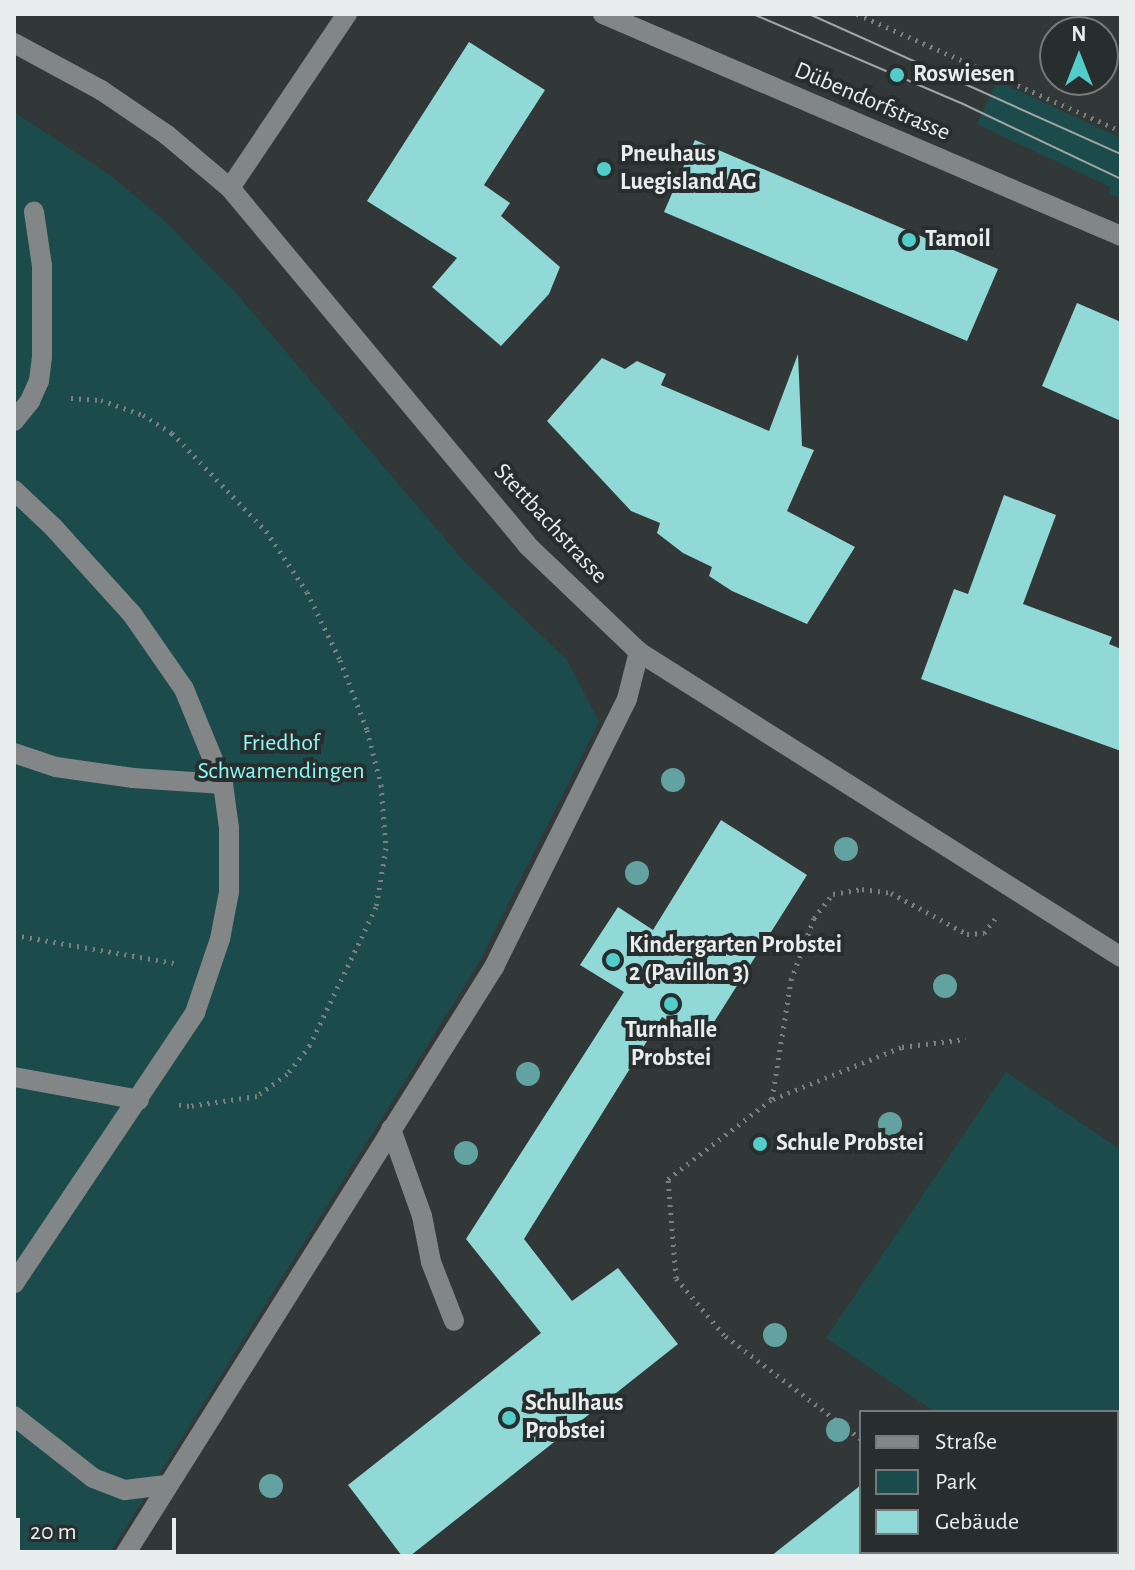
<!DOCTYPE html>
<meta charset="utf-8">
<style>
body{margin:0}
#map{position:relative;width:1135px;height:1570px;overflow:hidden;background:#323837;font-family:"Alegreya Sans",sans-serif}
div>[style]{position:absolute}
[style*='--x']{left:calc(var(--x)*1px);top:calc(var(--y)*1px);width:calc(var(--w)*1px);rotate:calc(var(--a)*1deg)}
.green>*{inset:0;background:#1b4b4a}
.building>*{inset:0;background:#90d9d6}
.path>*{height:5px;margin-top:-2.5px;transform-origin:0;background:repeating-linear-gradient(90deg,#7b807f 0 2px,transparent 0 8px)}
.minor>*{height:20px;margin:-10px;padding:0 10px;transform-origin:10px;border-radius:10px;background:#838686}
.tram>*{height:2px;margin:-1px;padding:0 1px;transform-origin:1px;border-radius:1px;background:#a0a5a4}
.trees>*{width:24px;height:24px;margin:-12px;border-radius:50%;background:#62a2a0}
.dots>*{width:22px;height:22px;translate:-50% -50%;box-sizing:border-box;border:4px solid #282e2d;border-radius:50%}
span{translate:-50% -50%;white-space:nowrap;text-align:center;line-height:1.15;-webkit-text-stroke:8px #282e2d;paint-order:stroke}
.poi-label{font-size:24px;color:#e9eded;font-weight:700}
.left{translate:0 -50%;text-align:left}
.street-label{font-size:24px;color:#e9eded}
.park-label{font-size:24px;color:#8af9f5}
.frame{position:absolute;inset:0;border:16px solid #e9eded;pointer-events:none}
.legend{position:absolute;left:859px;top:1410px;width:260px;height:144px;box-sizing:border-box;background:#282e2d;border:2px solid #757a7a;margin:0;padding:10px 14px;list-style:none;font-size:24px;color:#e9eded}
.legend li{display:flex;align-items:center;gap:16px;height:40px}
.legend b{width:40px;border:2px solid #757a7a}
.north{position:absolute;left:1039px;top:16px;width:80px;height:80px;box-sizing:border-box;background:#282e2d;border:2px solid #757a7a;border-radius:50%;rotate:0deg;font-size:22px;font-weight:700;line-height:32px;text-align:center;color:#e9eded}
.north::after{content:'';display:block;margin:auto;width:28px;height:36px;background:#53cdc9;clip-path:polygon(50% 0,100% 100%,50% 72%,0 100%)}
.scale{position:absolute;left:16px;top:1518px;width:160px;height:36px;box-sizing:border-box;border:4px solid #e9eded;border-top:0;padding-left:10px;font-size:24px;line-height:28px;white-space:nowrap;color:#e9eded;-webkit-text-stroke:6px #282e2d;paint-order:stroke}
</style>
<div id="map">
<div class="green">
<div style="clip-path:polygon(997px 81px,1121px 138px,1121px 198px,1109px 194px,1110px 187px,977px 124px)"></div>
<div style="clip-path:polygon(14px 112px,110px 175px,166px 222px,236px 293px,463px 560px,567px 660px,599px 722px,480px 961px,108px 1556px,14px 1556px)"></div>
<div style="clip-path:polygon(1006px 1072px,1121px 1150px,1121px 1537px,1117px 1535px,1117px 1412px,935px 1412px,826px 1338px)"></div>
</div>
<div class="building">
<div style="clip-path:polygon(469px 42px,545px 90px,484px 185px,510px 203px,501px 216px,560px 267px,549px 294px,501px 346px,432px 287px,457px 258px,367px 201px)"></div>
<div style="clip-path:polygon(695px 140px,998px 269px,967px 341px,664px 212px)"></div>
<div style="clip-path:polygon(1077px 303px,1121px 322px,1121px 421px,1042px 386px)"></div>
<div style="clip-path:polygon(798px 354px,802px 446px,814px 450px,787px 511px,855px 547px,807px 624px,732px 591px,709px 576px,712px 567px,683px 553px,657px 533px,660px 523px,631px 511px,547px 421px,602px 358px,625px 369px,637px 361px,666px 374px,661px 385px,769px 431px)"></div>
<div style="clip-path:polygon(1004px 495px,1056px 515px,1023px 604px,1112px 637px,1109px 644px,1121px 649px,1121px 751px,921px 679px,954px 589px,968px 594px)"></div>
<div style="clip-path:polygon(721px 820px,807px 875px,702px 1041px,662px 1017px,524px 1239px,572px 1301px,618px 1268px,678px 1344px,410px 1556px,402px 1556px,348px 1485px,541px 1333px,466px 1239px,624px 992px,580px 965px,618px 907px,653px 930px)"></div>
<div style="clip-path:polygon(861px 1485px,861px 1556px,771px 1556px)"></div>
</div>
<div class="path">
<div style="--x:857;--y:14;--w:289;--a:23.9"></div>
<div style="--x:71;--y:398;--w:30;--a:4"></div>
<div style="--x:101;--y:400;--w:45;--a:19.7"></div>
<div style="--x:143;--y:415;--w:34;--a:32"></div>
<div style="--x:172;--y:433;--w:136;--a:46.2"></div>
<div style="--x:266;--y:531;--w:73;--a:56.1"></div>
<div style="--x:307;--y:592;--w:76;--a:64.1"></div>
<div style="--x:340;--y:660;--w:75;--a:68.9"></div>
<div style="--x:367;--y:730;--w:57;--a:75.7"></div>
<div style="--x:381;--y:785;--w:63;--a:85.5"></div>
<div style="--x:386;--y:848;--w:60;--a:99.6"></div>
<div style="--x:376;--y:907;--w:153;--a:115.6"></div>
<div style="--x:310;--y:1045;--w:37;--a:128"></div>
<div style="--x:287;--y:1074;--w:37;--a:144"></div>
<div style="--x:257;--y:1096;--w:69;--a:171.6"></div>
<div style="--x:189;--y:1106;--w:12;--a:-171"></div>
<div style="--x:14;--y:935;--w:162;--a:9.9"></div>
<div style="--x:773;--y:1099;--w:139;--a:-22"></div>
<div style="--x:902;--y:1047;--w:64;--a:-7.2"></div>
<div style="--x:861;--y:1439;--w:172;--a:-142.8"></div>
<div style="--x:724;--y:1335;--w:75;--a:-130.1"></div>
<div style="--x:676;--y:1278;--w:99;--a:-94.6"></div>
<div style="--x:668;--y:1179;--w:131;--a:-37.6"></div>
<div style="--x:772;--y:1099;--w:121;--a:-80.9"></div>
<div style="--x:791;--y:980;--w:66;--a:-69.6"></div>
<div style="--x:814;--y:918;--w:31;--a:-52"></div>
<div style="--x:833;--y:894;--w:29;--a:-10"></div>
<div style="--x:862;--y:889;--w:29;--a:8"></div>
<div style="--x:891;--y:893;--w:86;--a:28.3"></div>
<div style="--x:967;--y:934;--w:17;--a:-3"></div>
<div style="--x:984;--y:933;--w:18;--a:-52"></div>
<div style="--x:1025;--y:1552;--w:8;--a:30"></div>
</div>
<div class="minor">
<div style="--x:603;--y:14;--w:564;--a:23.2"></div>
<div style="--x:14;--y:43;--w:99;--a:28.4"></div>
<div style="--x:101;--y:90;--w:80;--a:34.3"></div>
<div style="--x:167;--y:135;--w:82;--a:40.1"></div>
<div style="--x:230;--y:188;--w:464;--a:50.2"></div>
<div style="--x:527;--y:545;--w:155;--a:43.7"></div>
<div style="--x:639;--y:652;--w:570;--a:32.32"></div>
<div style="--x:230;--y:188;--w:210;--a:-56.1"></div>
<div style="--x:14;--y:421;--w:26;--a:-51"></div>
<div style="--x:30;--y:401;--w:22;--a:-66"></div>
<div style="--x:39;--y:381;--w:24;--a:-83"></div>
<div style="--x:42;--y:357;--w:91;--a:-90"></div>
<div style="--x:42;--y:266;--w:55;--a:-98.4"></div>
<div style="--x:14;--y:490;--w:55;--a:43.5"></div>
<div style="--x:54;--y:528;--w:116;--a:47.8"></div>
<div style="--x:132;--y:614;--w:91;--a:55.3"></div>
<div style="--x:184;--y:689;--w:103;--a:67.7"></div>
<div style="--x:223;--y:784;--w:44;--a:82.2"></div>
<div style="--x:229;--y:828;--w:64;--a:90"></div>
<div style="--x:229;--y:892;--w:48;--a:100.8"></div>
<div style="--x:220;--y:939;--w:78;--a:108.7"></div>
<div style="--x:195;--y:1013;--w:325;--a:123.8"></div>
<div style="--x:14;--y:753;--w:44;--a:18.4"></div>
<div style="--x:56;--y:767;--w:78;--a:8.1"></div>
<div style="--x:133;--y:778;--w:90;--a:3.8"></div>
<div style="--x:14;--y:1077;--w:127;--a:10.4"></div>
<div style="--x:391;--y:1129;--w:92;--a:70.4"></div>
<div style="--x:422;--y:1216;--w:47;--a:78.9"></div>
<div style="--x:431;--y:1262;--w:63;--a:68.7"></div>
<div style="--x:14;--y:1416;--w:100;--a:38.1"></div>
<div style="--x:93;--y:1478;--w:34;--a:21"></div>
<div style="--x:125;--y:1490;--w:41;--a:-7"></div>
<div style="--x:124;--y:1556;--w:696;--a:-57.86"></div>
<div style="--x:494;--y:967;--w:299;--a:-63.6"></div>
<div style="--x:627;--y:699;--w:49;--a:-75.7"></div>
</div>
<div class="tram">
<div style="--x:753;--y:14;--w:226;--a:23.2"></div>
<div style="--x:961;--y:103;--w:177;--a:25.4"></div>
<div style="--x:809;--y:14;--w:342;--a:24.2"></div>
</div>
<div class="trees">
<div style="left:673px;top:780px"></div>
<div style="left:846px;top:849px"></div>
<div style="left:637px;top:873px"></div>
<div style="left:945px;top:986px"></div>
<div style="left:528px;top:1074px"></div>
<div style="left:890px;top:1124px"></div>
<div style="left:466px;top:1153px"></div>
<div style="left:775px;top:1335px"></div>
<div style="left:838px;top:1430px"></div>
<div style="left:271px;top:1486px"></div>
</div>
<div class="dots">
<div style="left:897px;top:75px;background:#53cdc9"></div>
<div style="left:604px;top:169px;background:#53cdc9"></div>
<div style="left:909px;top:240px;background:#53cdc9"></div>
<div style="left:613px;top:960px;background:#53cdc9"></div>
<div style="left:671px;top:1004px;background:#53cdc9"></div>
<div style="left:760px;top:1144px;background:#53cdc9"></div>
<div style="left:509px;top:1418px;background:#53cdc9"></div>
</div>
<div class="poi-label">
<span class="left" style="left:913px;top:75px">Roswiesen</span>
<span class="left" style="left:620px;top:169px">Pneuhaus<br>Luegisland AG</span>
<span class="left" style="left:925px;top:240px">Tamoil</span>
<span class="left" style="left:629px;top:960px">Kindergarten Probstei<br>2 (Pavillon 3)</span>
<span style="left:671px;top:1045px">Turnhalle<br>Probstei</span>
<span class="left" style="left:776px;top:1144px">Schule Probstei</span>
<span class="left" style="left:525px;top:1418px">Schulhaus<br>Probstei</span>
</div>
<div class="street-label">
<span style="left:872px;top:102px;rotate:23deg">Dübendorfstrasse</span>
<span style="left:550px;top:524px;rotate:47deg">Stettbachstrasse</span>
</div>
<div class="park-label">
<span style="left:281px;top:758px">Friedhof<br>Schwamendingen</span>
</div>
<div class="frame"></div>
<ul class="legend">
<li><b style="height:10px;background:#838686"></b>Straße</li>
<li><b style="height:22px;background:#1b4b4a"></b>Park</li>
<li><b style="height:22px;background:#90d9d6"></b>Gebäude</li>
</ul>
<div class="north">N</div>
<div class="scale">20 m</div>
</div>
